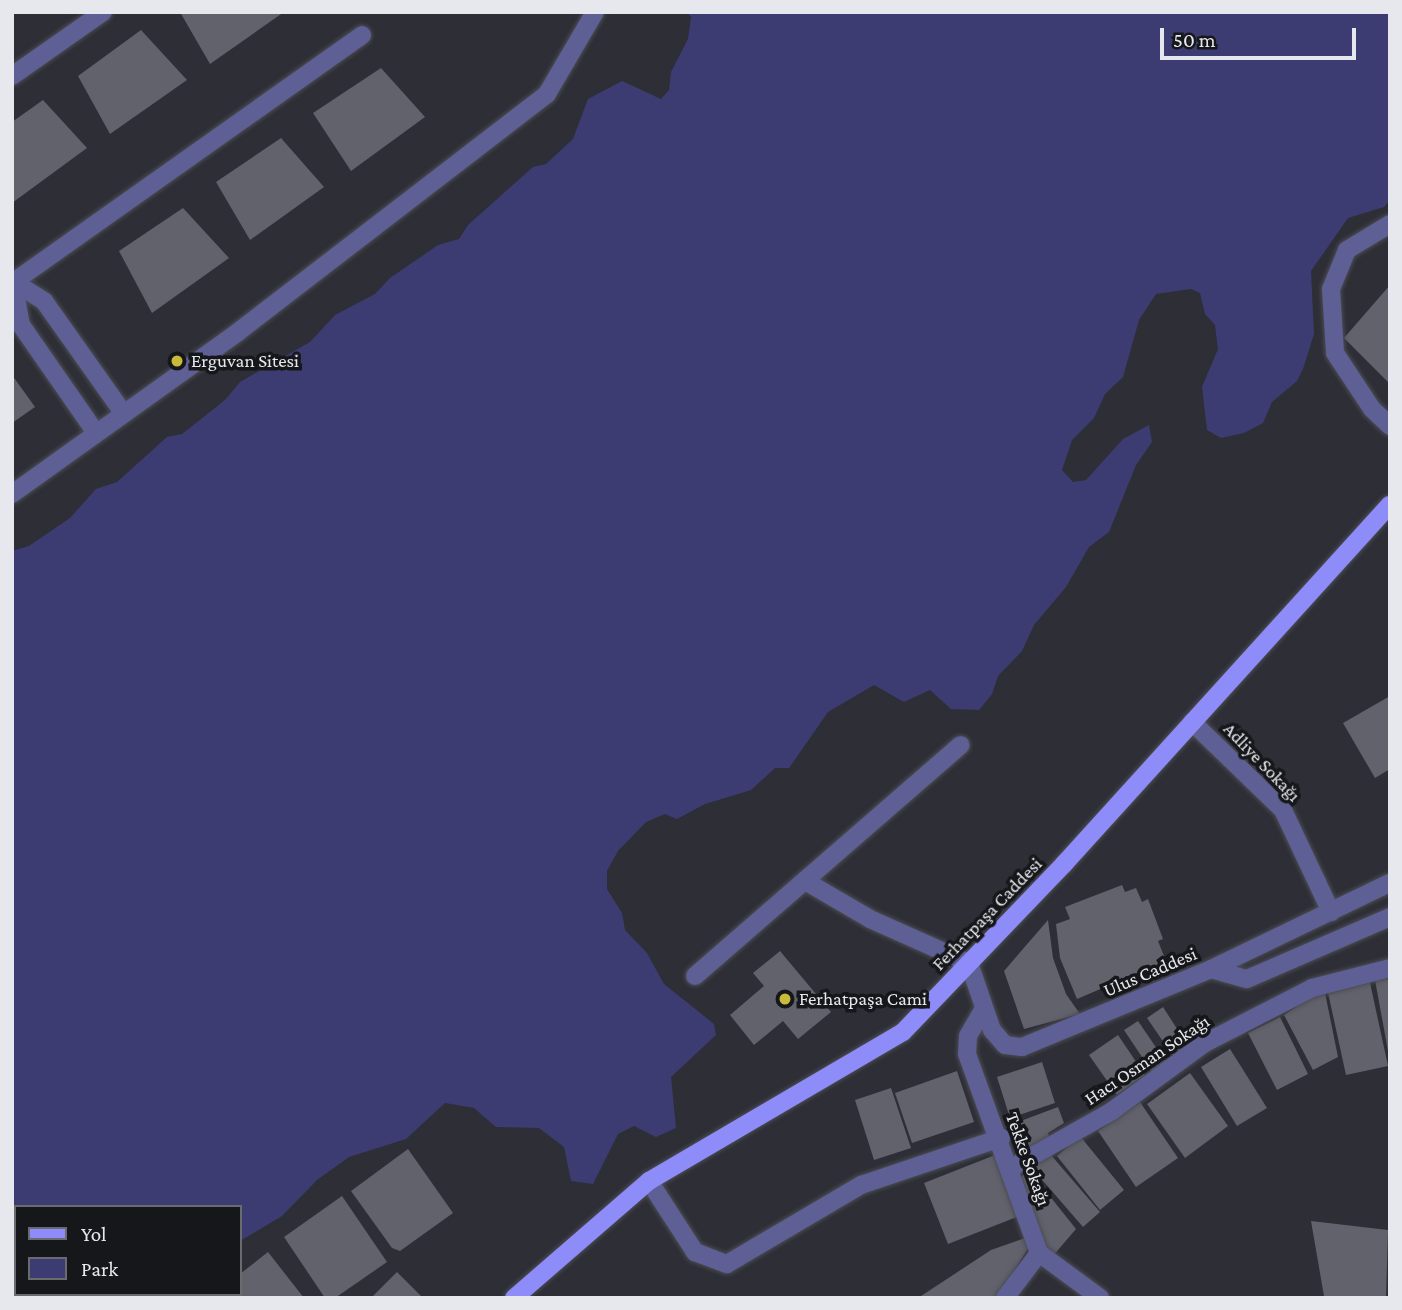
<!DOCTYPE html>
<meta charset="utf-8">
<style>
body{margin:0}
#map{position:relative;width:1402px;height:1310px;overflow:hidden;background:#2d2e36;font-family:"Crimson Pro",serif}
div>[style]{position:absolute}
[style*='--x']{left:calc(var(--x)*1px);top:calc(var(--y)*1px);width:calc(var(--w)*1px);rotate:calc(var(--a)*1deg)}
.green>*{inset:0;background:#3d3c72}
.building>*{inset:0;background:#62626c}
.roads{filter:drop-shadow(0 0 2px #4b4c53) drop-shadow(0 0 2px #4b4c53)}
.minor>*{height:18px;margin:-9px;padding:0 9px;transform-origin:9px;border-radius:9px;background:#5e5f94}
.major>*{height:18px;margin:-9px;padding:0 9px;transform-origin:9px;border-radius:9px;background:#8e8cf9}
.dots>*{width:19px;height:19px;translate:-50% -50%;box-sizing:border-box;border:4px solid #16171a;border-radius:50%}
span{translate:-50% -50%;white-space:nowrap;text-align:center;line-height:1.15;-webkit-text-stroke:7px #16171a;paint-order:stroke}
.poi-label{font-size:19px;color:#e7e8ed}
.left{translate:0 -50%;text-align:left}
.street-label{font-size:19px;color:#e7e8ed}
.frame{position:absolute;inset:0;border:14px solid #e7e8ed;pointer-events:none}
.legend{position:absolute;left:14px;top:1205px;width:228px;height:91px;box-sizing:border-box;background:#16171a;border:2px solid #6a6b6e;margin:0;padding:9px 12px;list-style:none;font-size:21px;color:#e7e8ed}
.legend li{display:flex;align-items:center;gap:14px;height:35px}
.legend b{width:35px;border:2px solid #6a6b6e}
.scale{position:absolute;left:1160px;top:28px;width:196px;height:32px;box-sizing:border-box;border:4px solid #e7e8ed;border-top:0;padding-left:9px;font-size:21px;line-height:24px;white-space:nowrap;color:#e7e8ed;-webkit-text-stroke:5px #16171a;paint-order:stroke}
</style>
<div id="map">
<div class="green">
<div style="clip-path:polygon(687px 12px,1390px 12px,1390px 200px,1384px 207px,1348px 218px,1311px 271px,1314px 334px,1303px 369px,1297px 381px,1272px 402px,1263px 423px,1244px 433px,1221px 438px,1207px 430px,1202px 387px,1218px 349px,1215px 325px,1205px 314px,1200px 293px,1191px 289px,1156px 294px,1139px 320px,1123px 377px,1105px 394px,1094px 418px,1072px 440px,1062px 470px,1073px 482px,1086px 480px,1123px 439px,1149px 425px,1152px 442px,1136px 465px,1109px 532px,1089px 547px,1066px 587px,1034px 625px,1022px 651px,998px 676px,992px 694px,979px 710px,951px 709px,930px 690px,904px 702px,874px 685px,828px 712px,789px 768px,775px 768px,751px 790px,705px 804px,677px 819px,665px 814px,646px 822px,618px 851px,607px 871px,607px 889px,622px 913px,625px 930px,647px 953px,664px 984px,714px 1024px,716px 1035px,671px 1077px,676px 1128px,656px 1137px,634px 1126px,618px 1134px,593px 1184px,571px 1181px,564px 1147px,539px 1128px,496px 1127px,474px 1108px,445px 1103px,406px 1139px,349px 1157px,317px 1180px,282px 1216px,240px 1241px,240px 1207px,16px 1207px,16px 1294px,195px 1294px,12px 1298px,12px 551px,29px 546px,70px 518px,96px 489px,117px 482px,167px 437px,182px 434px,225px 400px,240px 382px,310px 342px,335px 315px,375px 294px,390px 278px,438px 245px,459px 239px,468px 225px,533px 167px,546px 164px,573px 139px,588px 99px,622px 81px,661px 99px,669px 90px,671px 72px,688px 39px,691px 17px)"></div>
</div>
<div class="building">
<div style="clip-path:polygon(180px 12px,284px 12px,210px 64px)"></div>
<div style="clip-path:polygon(141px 30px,187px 80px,110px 134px,78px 76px)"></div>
<div style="clip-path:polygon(381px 68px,425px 117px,351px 171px,313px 113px)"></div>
<div style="clip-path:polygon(43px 100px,87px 148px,12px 203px,12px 122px)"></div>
<div style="clip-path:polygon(281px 138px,324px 187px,250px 240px,216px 182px)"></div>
<div style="clip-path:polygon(183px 208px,229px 258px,152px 313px,119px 251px)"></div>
<div style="clip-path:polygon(1390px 285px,1390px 384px,1344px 338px)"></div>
<div style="clip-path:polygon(12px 375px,35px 407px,12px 423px)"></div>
<div style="clip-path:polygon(1390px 696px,1390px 769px,1375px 778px,1343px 723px)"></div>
<div style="clip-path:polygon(1122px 885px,1125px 892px,1136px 888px,1142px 902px,1148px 899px,1163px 939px,1158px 941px,1166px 961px,1077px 999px,1060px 958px,1056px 924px,1070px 919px,1065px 907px)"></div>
<div style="clip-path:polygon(1048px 920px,1053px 958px,1066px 994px,1080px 1014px,1024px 1029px,1004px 971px)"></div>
<div style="clip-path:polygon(780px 951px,831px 1012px,798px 1039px,783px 1021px,754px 1045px,730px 1015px,764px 986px,753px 973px)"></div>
<div style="clip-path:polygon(1369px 978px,1388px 1066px,1346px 1075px,1327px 988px)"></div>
<div style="clip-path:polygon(1390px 978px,1390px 1051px,1388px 1051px,1375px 980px)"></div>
<div style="clip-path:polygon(1324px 988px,1338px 1057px,1313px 1070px,1284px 1015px)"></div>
<div style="clip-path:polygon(1163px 1007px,1190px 1049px,1175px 1059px,1147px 1018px)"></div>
<div style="clip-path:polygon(1280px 1017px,1308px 1074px,1277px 1090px,1248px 1033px)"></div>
<div style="clip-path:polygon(1138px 1021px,1166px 1062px,1152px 1072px,1124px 1030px)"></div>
<div style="clip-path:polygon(1118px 1035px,1145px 1075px,1117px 1095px,1089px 1055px)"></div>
<div style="clip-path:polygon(1230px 1049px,1267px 1108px,1237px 1126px,1201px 1067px)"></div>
<div style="clip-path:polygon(1042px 1062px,1055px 1103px,1010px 1118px,997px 1077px)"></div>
<div style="clip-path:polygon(957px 1071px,974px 1122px,912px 1143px,895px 1093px)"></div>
<div style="clip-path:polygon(1190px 1073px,1228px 1126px,1185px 1158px,1147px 1104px)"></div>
<div style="clip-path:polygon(891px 1088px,911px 1148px,874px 1160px,855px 1100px)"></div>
<div style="clip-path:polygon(1140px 1102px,1178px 1158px,1136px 1187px,1098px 1131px)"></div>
<div style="clip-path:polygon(1058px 1107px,1064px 1123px,1048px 1133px,1051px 1142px,1021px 1154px,1010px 1125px)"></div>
<div style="clip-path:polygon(1080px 1136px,1124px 1190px,1100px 1210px,1057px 1156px)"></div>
<div style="clip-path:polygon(408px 1149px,453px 1213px,400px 1251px,392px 1248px,351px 1191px)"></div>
<div style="clip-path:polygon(995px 1155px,1019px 1216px,948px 1244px,924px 1183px)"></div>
<div style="clip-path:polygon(1051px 1155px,1100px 1212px,1083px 1227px,1031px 1167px)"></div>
<div style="clip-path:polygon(1029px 1170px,1076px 1229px,1052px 1257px,1041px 1247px,1019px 1179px)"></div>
<div style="clip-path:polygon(342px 1196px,387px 1262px,335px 1298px,325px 1298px,284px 1237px)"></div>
<div style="clip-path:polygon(1311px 1221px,1388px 1230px,1386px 1298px,1324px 1296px)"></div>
<div style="clip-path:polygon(1025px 1238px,1028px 1248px,998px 1298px,918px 1298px,991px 1250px)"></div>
<div style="clip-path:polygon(268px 1252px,304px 1298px,223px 1298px,220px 1294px,240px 1294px,240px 1274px)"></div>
<div style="clip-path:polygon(397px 1272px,423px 1298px,371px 1298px)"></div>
</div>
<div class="roads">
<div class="minor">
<div style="--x:12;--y:76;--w:111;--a:-35.1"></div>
<div style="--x:1390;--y:224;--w:50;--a:148.8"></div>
<div style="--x:1347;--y:250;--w:42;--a:112.3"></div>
<div style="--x:1331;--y:289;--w:64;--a:86.4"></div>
<div style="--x:1335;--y:353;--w:67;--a:56.5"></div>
<div style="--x:1372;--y:409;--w:25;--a:43"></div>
<div style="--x:12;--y:281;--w:38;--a:32"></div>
<div style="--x:44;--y:301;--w:138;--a:54.7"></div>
<div style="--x:13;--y:282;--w:44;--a:79.5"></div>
<div style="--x:21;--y:325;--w:131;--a:55.2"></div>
<div style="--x:12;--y:283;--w:429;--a:-35.3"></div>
<div style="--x:12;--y:494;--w:278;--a:-35.6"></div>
<div style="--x:238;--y:332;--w:390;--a:-37.6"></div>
<div style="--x:547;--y:94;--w:95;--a:-59.7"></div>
<div style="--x:1192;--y:722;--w:127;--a:44"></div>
<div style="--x:1283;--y:810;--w:113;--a:64.8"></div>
<div style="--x:805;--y:881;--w:75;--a:30.3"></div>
<div style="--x:870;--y:919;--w:108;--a:24"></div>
<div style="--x:969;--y:963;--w:71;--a:71.1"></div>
<div style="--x:992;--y:1030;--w:20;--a:49"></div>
<div style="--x:1005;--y:1045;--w:17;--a:7"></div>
<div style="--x:1022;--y:1047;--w:204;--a:-22.4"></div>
<div style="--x:1211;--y:969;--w:199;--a:-25.7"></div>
<div style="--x:1211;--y:969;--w:37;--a:16"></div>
<div style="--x:1247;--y:979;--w:156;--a:-23.4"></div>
<div style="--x:695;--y:976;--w:352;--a:-41"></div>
<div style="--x:983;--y:1010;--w:30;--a:120"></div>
<div style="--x:968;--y:1036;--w:18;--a:93"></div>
<div style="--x:967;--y:1054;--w:212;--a:70.1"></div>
<div style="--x:1039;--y:1253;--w:76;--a:36.4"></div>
<div style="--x:1011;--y:1168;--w:116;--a:-29.4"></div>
<div style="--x:1112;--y:1111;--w:115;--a:-36.2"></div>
<div style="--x:1205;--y:1043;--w:120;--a:-27.2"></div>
<div style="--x:1312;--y:988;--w:81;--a:-14.4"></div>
<div style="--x:649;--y:1181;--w:85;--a:57.1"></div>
<div style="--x:695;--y:1252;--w:34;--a:21"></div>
<div style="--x:727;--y:1264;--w:156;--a:-30.5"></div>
<div style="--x:861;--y:1185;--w:148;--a:-18.6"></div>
<div style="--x:1005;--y:1298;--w:56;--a:-52.9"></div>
</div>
<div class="major">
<div style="--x:514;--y:1298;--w:179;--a:-40.9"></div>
<div style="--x:649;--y:1181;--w:294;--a:-30.4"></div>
<div style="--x:903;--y:1032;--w:233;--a:-46.2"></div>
<div style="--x:1064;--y:864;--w:485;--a:-47.8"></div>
</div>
</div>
<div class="dots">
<div style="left:177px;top:361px;background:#caba3a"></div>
<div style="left:785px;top:999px;background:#caba3a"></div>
</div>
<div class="poi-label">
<span class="left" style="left:191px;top:361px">Erguvan Sitesi</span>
<span class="left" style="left:799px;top:999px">Ferhatpaşa Cami</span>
</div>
<div class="street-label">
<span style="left:1262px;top:762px;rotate:46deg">Adliye Sokağı</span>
<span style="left:987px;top:914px;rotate:-46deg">Ferhatpaşa Caddesi</span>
<span style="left:1150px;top:972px;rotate:-23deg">Ulus Caddesi</span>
<span style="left:1147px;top:1060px;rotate:-34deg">Hacı Osman Sokağı</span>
<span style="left:1028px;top:1159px;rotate:70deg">Tekke Sokağı</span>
</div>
<div class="frame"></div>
<ul class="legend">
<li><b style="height:9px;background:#8e8cf9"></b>Yol</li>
<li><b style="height:19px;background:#3d3c72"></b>Park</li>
</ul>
<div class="scale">50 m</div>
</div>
